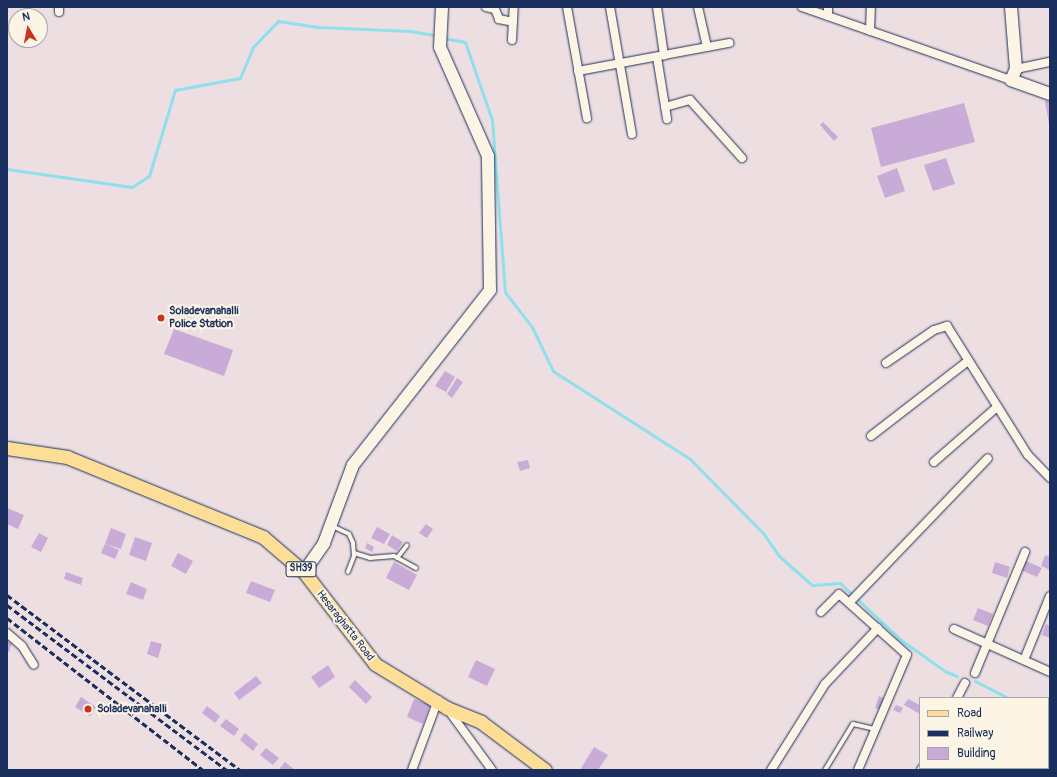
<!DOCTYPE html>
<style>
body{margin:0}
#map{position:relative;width:1057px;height:777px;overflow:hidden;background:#eddfe1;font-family:Pangolin,sans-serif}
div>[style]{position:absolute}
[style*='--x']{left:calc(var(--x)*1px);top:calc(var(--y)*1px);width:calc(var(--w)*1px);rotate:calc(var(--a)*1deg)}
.stream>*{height:3px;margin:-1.5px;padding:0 1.5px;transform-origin:1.5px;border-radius:1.5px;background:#90dfed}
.building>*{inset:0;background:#c9abd7}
.roads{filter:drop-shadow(0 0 1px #1b2f5e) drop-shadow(0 0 1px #1b2f5e)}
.lane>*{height:4px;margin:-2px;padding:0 2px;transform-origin:2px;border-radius:2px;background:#fcf5e5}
.street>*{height:8px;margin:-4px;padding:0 4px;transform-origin:4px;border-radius:4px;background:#fcf5e5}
.secondary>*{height:12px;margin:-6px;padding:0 6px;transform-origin:6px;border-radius:6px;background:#fcf5e5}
.primary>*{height:13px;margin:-6.5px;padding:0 6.5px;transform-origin:6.5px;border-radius:6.5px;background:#fdde96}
.rail>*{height:3px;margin-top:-1.5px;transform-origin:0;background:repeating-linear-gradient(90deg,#1b2f5e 0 6px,transparent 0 9px)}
.dots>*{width:11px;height:11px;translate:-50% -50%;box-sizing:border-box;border:2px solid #fcf5e5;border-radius:50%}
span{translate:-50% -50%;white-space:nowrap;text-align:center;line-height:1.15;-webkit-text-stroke:4px #fcf5e5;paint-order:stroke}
.shield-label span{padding:1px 3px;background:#fcf5e5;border:1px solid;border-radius:3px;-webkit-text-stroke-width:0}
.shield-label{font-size:10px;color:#1b2f5e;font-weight:700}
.poi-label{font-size:11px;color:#1b2f5e;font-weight:700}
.left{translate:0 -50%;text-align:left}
.street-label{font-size:11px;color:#1b2f5e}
.frame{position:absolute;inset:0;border:8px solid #1b2f5e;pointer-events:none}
.legend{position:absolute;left:919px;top:697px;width:130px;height:72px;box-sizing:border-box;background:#fcf5e5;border:1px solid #a2a6af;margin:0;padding:5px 7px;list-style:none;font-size:12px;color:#1b2f5e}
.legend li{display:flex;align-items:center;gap:8px;height:20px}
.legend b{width:20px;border:1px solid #a2a6af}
.north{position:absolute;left:8px;top:8px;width:40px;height:40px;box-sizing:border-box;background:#fcf5e5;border:1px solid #a2a6af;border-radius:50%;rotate:350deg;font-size:11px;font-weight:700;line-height:16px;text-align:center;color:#1b2f5e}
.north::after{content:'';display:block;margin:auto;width:14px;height:18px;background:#c8321e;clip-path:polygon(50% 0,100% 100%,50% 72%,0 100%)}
</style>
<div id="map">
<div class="stream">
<div style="--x:444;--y:38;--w:21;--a:11"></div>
<div style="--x:465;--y:42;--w:83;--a:70.9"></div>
<div style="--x:492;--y:120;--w:172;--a:85.7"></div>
<div style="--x:505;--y:292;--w:44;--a:52.4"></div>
<div style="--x:532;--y:327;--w:49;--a:64.5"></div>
<div style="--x:553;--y:371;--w:163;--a:32.7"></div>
<div style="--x:690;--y:459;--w:104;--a:45.4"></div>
<div style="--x:763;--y:533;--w:28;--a:55"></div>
<div style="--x:779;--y:556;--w:44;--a:41.3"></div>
<div style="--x:812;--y:585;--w:28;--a:-4"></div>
<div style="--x:840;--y:583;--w:83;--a:43.1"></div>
<div style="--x:901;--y:640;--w:54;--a:35.2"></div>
<div style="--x:945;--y:671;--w:13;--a:23"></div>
<div style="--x:7;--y:169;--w:126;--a:8.2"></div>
<div style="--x:132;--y:187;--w:20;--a:-33"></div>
<div style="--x:149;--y:176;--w:90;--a:-73.2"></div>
<div style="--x:175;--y:90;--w:66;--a:-10.5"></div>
<div style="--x:240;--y:78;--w:34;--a:-67"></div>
<div style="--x:253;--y:47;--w:36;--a:-46"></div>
<div style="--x:278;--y:21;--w:40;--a:8.5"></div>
<div style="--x:318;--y:27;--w:93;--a:2.5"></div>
<div style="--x:411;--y:31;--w:27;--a:10"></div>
<div style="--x:975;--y:681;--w:37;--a:27"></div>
<div style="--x:1011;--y:768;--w:2;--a:63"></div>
</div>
<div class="building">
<div style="clip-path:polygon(1050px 100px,1050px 124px,1049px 124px,1045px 101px)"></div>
<div style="clip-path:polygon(964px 103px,975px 142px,881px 167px,871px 128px)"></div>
<div style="clip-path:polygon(823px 122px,838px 137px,834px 141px,820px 125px)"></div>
<div style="clip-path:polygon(946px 158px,955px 184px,933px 191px,924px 165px)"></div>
<div style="clip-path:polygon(897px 168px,905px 191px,885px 198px,877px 176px)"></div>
<div style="clip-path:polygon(174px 329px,233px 350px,224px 376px,164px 354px)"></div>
<div style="clip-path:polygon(445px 371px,455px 377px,446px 392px,435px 386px)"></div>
<div style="clip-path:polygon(457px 378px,463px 382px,452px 398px,447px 394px)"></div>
<div style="clip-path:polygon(528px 460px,530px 468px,520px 471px,517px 462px)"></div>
<div style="clip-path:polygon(7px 508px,24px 515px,18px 529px,7px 524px)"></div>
<div style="clip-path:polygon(426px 524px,433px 529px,427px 538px,419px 533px)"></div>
<div style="clip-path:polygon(377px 527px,390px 534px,384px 544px,371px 538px)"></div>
<div style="clip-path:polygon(111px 528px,126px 534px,121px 549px,105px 544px)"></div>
<div style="clip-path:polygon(39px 533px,48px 538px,41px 552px,31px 547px)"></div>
<div style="clip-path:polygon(392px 535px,403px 542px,397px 551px,387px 545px)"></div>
<div style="clip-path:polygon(135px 537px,152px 543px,146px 561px,129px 555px)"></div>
<div style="clip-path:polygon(367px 543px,374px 547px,372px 552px,365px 548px)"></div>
<div style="clip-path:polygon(105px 544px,119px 550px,115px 559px,101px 553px)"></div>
<div style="clip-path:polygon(178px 553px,193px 561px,186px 574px,171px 566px)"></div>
<div style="clip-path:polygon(1045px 555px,1050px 557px,1050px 570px,1041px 566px)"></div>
<div style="clip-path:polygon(1026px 561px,1042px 568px,1037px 577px,1021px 570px)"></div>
<div style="clip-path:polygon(394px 562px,417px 575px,409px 590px,386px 578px)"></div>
<div style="clip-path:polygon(995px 562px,1010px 567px,1007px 578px,992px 573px)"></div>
<div style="clip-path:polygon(66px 572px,83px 578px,81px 585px,64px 579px)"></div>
<div style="clip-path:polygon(251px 581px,275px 590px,270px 602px,246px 593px)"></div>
<div style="clip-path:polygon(131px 582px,147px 589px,143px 600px,126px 594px)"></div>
<div style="clip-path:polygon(978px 608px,993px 614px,988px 626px,973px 620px)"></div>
<div style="clip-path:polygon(1046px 624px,1050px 626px,1050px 638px,1042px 635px)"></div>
<div style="clip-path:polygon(7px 641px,12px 643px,9px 652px,7px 652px)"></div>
<div style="clip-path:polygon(151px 641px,162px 644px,158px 658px,147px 654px)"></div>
<div style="clip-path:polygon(476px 660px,495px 669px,487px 686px,468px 677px)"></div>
<div style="clip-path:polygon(328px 665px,335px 677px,319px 688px,311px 677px)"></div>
<div style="clip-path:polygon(256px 676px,262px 683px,239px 700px,234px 693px)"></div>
<div style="clip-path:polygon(355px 680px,372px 697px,366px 704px,349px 687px)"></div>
<div style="clip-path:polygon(879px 696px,885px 699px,881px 710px,875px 708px)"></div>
<div style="clip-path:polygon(81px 697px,96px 707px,90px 716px,75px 707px)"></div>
<div style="clip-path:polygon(414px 699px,430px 705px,423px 724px,407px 717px)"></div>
<div style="clip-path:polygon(908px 699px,920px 705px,920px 714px,904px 705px)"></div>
<div style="clip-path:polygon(896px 705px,903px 708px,900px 713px,893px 710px)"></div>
<div style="clip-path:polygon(207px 706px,220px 716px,215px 723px,202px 713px)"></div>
<div style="clip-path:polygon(226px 719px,239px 729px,234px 736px,220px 726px)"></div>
<div style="clip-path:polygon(245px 733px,258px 744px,253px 751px,240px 740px)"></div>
<div style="clip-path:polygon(594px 747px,608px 755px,598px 770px,580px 770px)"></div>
<div style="clip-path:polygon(266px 748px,279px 758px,273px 765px,260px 755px)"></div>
<div style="clip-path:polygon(285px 762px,295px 770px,281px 770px,279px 769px)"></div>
</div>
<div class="roads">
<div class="lane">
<div style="--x:332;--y:526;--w:19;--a:25"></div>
<div style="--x:349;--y:534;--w:10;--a:66"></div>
<div style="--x:353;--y:543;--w:13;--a:86"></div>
<div style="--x:354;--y:556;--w:17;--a:111"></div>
<div style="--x:354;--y:553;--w:17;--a:17"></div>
<div style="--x:370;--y:558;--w:24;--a:-5"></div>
<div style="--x:394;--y:556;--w:25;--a:29"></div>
<div style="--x:397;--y:558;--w:16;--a:-52"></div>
<div style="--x:825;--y:770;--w:54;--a:-58.7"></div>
<div style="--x:853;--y:724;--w:23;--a:13"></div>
</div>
<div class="street">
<div style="--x:486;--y:7;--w:9;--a:13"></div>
<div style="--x:495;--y:9;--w:11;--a:68"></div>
<div style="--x:499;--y:19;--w:14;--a:12"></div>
<div style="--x:567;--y:7;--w:113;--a:79.8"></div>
<div style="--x:610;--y:7;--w:129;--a:80.2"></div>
<div style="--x:657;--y:7;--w:49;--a:81.7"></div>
<div style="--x:698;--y:7;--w:41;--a:77.3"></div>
<div style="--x:802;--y:7;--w:221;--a:19.3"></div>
<div style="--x:59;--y:12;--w:5;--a:-90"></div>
<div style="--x:828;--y:16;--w:9;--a:-90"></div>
<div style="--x:870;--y:31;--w:24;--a:-88"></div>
<div style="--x:512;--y:40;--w:33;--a:-87"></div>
<div style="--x:657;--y:57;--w:63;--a:80.8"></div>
<div style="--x:1016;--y:69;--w:35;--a:-12"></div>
<div style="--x:578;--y:71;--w:154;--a:-10.5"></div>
<div style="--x:665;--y:107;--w:26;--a:-16"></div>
<div style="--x:690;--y:100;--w:78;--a:48.1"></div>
<div style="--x:886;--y:363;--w:58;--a:-34.5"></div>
<div style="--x:934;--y:330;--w:14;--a:-17"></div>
<div style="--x:947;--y:326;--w:152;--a:57.9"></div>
<div style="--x:1028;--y:455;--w:32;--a:46"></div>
<div style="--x:871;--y:436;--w:123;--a:-37.7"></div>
<div style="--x:934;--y:462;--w:84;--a:-41.1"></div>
<div style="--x:850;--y:602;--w:199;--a:-46.2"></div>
<div style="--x:821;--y:612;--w:25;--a:-45"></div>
<div style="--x:839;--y:594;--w:91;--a:41.9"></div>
<div style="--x:907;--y:655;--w:125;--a:113.1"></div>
<div style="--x:954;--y:629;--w:105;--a:24.1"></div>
<div style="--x:7;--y:633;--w:20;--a:41"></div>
<div style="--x:22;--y:646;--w:22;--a:58"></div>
<div style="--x:1024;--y:660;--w:69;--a:-67.9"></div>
<div style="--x:975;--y:673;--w:131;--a:-67.5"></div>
<div style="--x:957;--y:698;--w:17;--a:-62"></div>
<div style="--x:449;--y:711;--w:73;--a:53.9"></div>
<div style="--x:1048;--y:722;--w:2;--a:27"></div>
<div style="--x:1048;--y:767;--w:2;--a:27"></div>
<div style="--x:412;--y:770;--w:75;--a:-69.6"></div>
<div style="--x:771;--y:770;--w:102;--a:-57.9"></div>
<div style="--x:825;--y:684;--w:77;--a:-46.6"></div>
<div style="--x:921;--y:770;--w:2;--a:-63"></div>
</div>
<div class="secondary">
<div style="--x:1011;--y:7;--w:62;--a:85.4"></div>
<div style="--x:1016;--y:69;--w:12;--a:114"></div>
<div style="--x:1011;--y:80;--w:41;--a:19.7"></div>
<div style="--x:304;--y:572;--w:35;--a:-55"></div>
<div style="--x:324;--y:543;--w:83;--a:-69.6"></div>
<div style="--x:353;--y:465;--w:222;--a:-51.9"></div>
<div style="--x:490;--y:290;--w:134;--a:-90.9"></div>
<div style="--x:488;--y:156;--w:119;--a:-113.8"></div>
<div style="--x:440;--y:47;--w:40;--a:-87.1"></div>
</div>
<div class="primary">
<div style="--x:7;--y:448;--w:61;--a:8.5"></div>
<div style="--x:67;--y:457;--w:212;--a:22.2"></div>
<div style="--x:263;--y:537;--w:54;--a:40.5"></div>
<div style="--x:304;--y:572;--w:116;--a:52.3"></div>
<div style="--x:375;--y:664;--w:84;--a:31.4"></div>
<div style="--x:447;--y:708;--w:37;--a:22"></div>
<div style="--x:481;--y:722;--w:80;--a:36.9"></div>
</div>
</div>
<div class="rail">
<div style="--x:7;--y:595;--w:291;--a:36.9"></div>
<div style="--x:7;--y:605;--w:275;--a:36.9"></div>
<div style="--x:7;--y:618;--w:248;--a:37.8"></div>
</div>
<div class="dots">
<div style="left:161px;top:318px;background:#c8321e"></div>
<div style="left:88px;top:709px;background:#c8321e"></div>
</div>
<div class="shield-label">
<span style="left:301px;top:569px">SH39</span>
</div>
<div class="poi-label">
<span class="left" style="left:169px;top:318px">Soladevanahalli<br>Police Station</span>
<span class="left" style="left:97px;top:709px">Soladevanahalli</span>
</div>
<div class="street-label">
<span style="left:345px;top:626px;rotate:52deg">Hesaraghatta Road</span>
</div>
<div class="frame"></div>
<ul class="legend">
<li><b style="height:5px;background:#fdde96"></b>Road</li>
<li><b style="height:5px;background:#1b2f5e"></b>Railway</li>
<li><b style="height:11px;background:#c9abd7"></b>Building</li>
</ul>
<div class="north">N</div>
</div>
